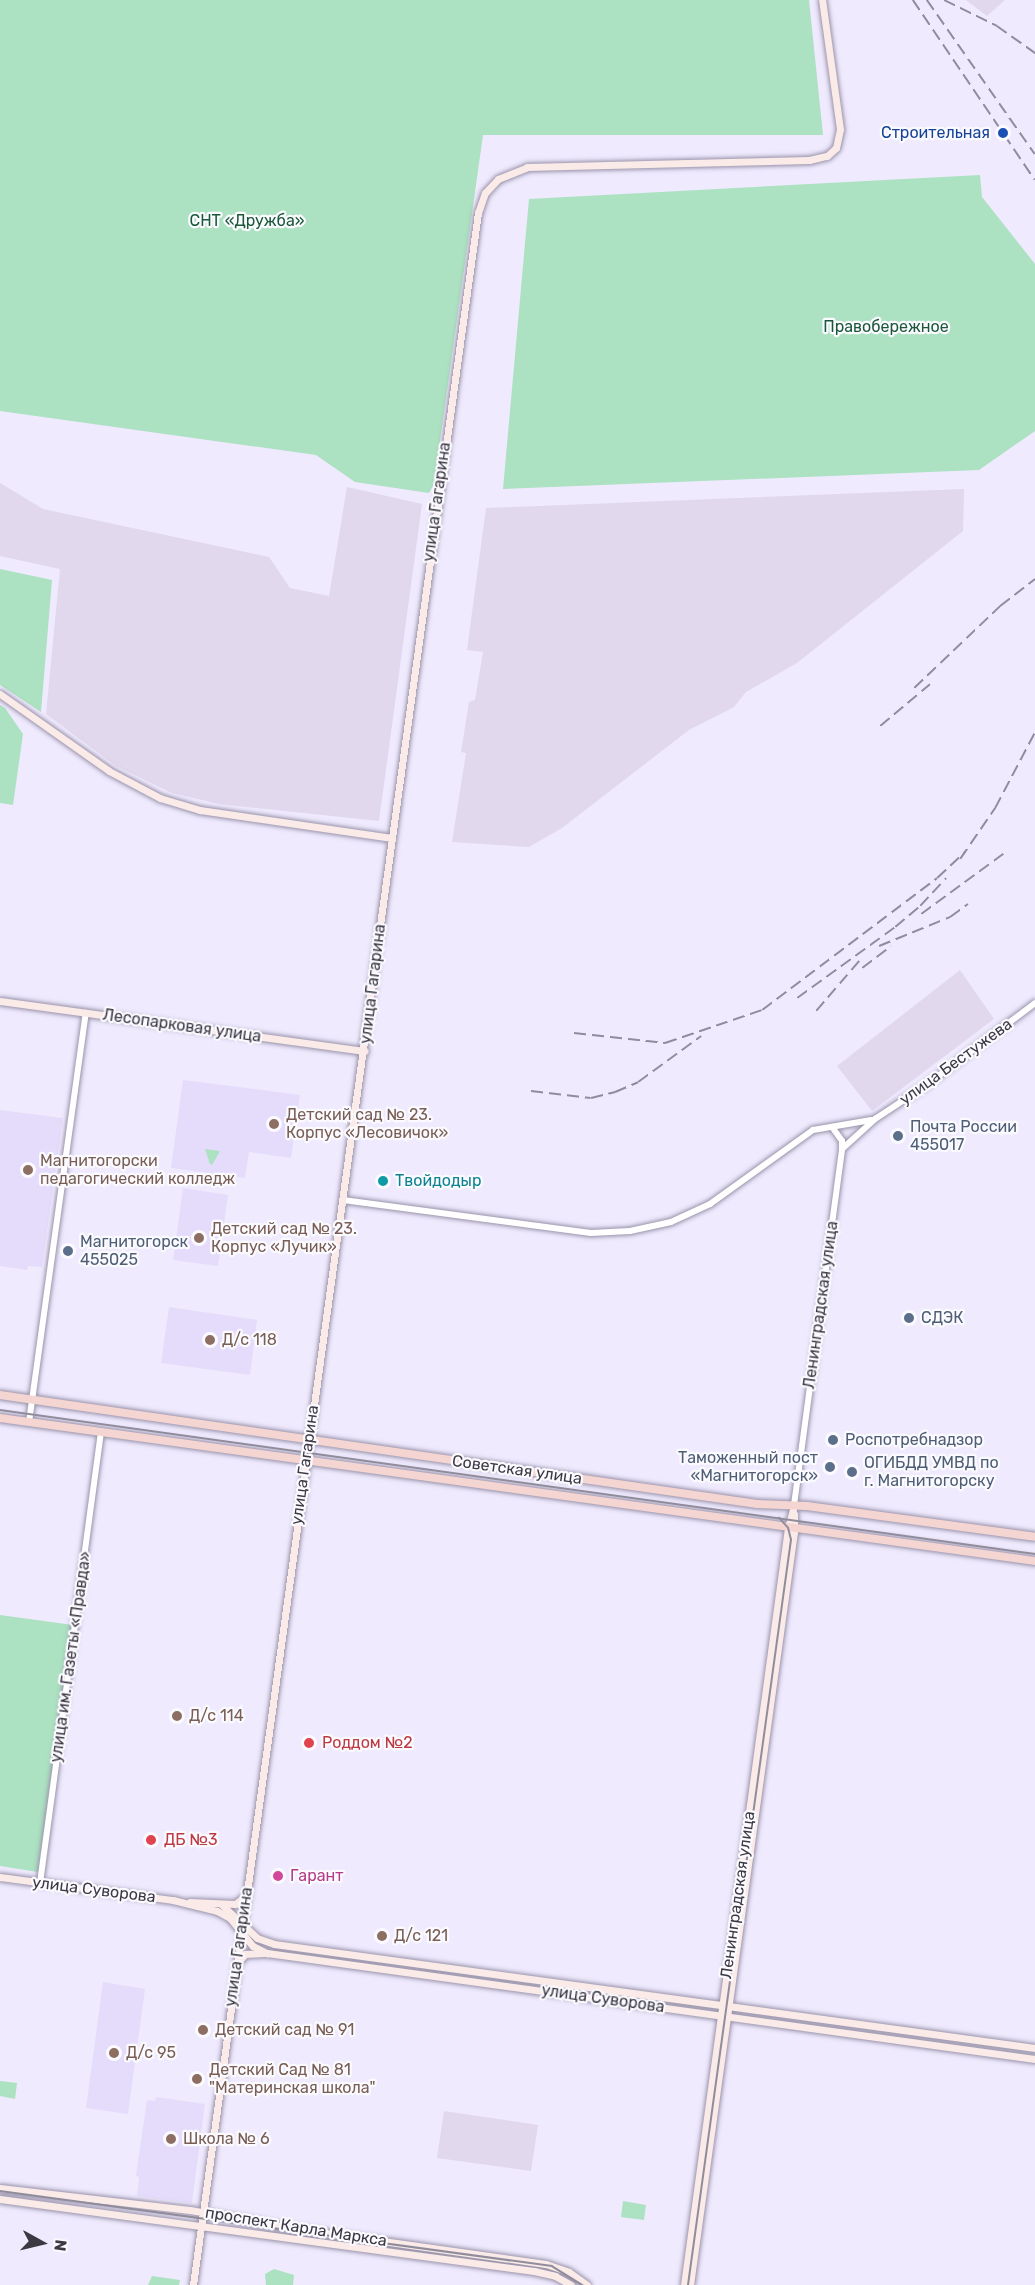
<!DOCTYPE html>
<meta charset="utf-8">
<style>
body{margin:0}
#map{position:relative;width:1035px;height:2285px;overflow:hidden;background:#efeafe;font-family:Rubik,sans-serif}
div>[style]{position:absolute}
[style*='--x']{left:calc(var(--x)*1px);top:calc(var(--y)*1px);width:calc(var(--w)*1px);rotate:calc(var(--a)*1deg)}
.industrial>*{inset:0;background:#e1d8ed}
.built>*{inset:0;background:#e5dcfc}
.green>*{inset:0;background:#ace1c1}
.roads{filter:drop-shadow(0 0 2px #9a94ab) drop-shadow(0 0 2px #9a94ab)}
.tertiary>*{height:6px;margin:-3px;padding:0 3px;transform-origin:3px;border-radius:3px;background:#fff}
.secondary>*{height:7px;margin:-3.5px;padding:0 3.5px;transform-origin:3.5px;border-radius:3.5px;background:#faeae8}
.primary>*{height:8px;margin:-4px;padding:0 4px;transform-origin:4px;border-radius:4px;background:#f5d5d2}
.tram>*{height:1.5px;margin:-0.75px;padding:0 0.75px;transform-origin:0.75px;border-radius:0.75px;background:#908c9b}
.rail>*{height:1.5px;margin-top:-0.75px;transform-origin:0;background:repeating-linear-gradient(90deg,#908c9b 0 12px,transparent 0 18px)}
.dots>*{width:16px;height:16px;translate:-50% -50%;box-sizing:border-box;border:3px solid #fbfaff;border-radius:50%}
span{translate:-50% -50%;white-space:nowrap;text-align:center;line-height:1.15;-webkit-text-stroke:4.5px #fbfaff;paint-order:stroke}
.transit-label{font-size:16px;color:#164399}
.right{translate:-100% -50%;text-align:right}
.park-label{font-size:16px;color:#1a5839}
.street-label{font-size:16px;color:#3c3943}
.education-label{font-size:16px;color:#785e54}
.left{translate:0 -50%;text-align:left}
.service-label{font-size:16px;color:#4e5e75}
.culture-label{font-size:16px;color:#0d838f}
.health-label{font-size:16px;color:#be3a42}
.hotel-label{font-size:16px;color:#b23c85}
.north{position:absolute;left:12px;top:2213px;width:60px;height:60px;-webkit-text-stroke:4px #fbfaff;paint-order:stroke;rotate:98deg;font-size:16px;font-weight:700;line-height:24px;text-align:center;color:#3c3943}
.north::after{content:'';display:block;margin:auto;width:21px;height:27px;background:#3c3943;clip-path:polygon(50% 0,100% 100%,50% 72%,0 100%)}
</style>
<div id="map">
<div class="industrial">
<div style="clip-path:polygon(966px 0,1005px 0,987px 16px)"></div>
<div style="clip-path:polygon(0 483px,43px 509px,269px 557px,290px 588px,329px 596px,347px 487px,422px 504px,379px 821px,219px 804px,172px 793px,116px 766px,46px 714px,60px 569px,0 556px)"></div>
<div style="clip-path:polygon(964px 489px,963px 531px,797px 663px,746px 692px,734px 707px,689px 730px,562px 828px,529px 847px,452px 842px,466px 753px,461px 752px,466px 721px,469px 702px,475px 700px,483px 652px,467px 650px,486px 508px)"></div>
<div style="clip-path:polygon(960px 970px,994px 1019px,872px 1111px,837px 1066px)"></div>
<div style="clip-path:polygon(444px 2111px,538px 2125px,531px 2171px,437px 2158px)"></div>
</div>
<div class="built">
<div style="clip-path:polygon(183px 1080px,300px 1095px,291px 1158px,249px 1152px,245px 1178px,171px 1168px)"></div>
<div style="clip-path:polygon(0 1110px,63px 1118px,42px 1267px,28px 1266px,27px 1270px,0 1266px)"></div>
<div style="clip-path:polygon(183px 1188px,228px 1195px,218px 1266px,173px 1260px)"></div>
<div style="clip-path:polygon(169px 1307px,257px 1320px,250px 1375px,161px 1363px)"></div>
<div style="clip-path:polygon(103px 1982px,145px 1989px,128px 2114px,86px 2108px)"></div>
<div style="clip-path:polygon(156px 2097px,205px 2104px,192px 2203px,137px 2196px,139px 2178px,136px 2175px,147px 2100px,155px 2101px)"></div>
</div>
<div class="green">
<div style="clip-path:polygon(0 0,809px 0,823px 135px,483px 135px,434px 484px,429px 493px,355px 482px,316px 455px,0 411px)"></div>
<div style="clip-path:polygon(980px 175px,982px 197px,1035px 264px,1035px 431px,979px 470px,503px 489px,529px 199px)"></div>
<div style="clip-path:polygon(0 569px,52px 580px,41px 712px,0 685px)"></div>
<div style="clip-path:polygon(0 705px,5px 708px,23px 734px,13px 805px,0 803px)"></div>
<div style="clip-path:polygon(205px 1149px,220px 1151px,212px 1165px,210px 1164px)"></div>
<div style="clip-path:polygon(0 1615px,73px 1625px,38px 1872px,0 1866px)"></div>
<div style="clip-path:polygon(0 2081px,17px 2083px,15px 2099px,0 2096px)"></div>
<div style="clip-path:polygon(623px 2201px,646px 2205px,644px 2220px,621px 2217px)"></div>
<div style="clip-path:polygon(274px 2269px,294px 2275px,293px 2285px,266px 2285px,265px 2274px)"></div>
<div style="clip-path:polygon(152px 2276px,180px 2280px,179px 2285px,148px 2285px)"></div>
</div>
<div class="roads">
<div class="tertiary">
<div style="--x:832;--y:1127;--w:17;--a:54"></div>
<div style="--x:842;--y:1141;--w:8;--a:90"></div>
<div style="--x:343;--y:1200;--w:250;--a:7.6"></div>
<div style="--x:591;--y:1233;--w:39;--a:-3"></div>
<div style="--x:630;--y:1231;--w:42;--a:-12.4"></div>
<div style="--x:671;--y:1222;--w:43;--a:-24.8"></div>
<div style="--x:710;--y:1204;--w:127;--a:-35.7"></div>
<div style="--x:813;--y:1130;--w:59;--a:-9.8"></div>
<div style="--x:29;--y:1422;--w:413;--a:-82.1"></div>
<div style="--x:794;--y:1505;--w:359;--a:-82.3"></div>
<div style="--x:842;--y:1149;--w:45;--a:-42.3"></div>
<div style="--x:875;--y:1119;--w:60;--a:-33.4"></div>
<div style="--x:925;--y:1086;--w:138;--a:-37"></div>
<div style="--x:40;--y:1883;--w:455;--a:-82.3"></div>
</div>
<div class="secondary">
<div style="--x:0;--y:694;--w:133;--a:35.2"></div>
<div style="--x:109;--y:771;--w:58;--a:27.9"></div>
<div style="--x:160;--y:798;--w:42;--a:16.7"></div>
<div style="--x:200;--y:810;--w:194;--a:8.3"></div>
<div style="--x:0;--y:1001;--w:368;--a:7.8"></div>
<div style="--x:0;--y:1877;--w:175;--a:7.6"></div>
<div style="--x:173;--y:1900;--w:45;--a:14"></div>
<div style="--x:217;--y:1911;--w:15;--a:28"></div>
<div style="--x:230;--y:1918;--w:36;--a:51"></div>
<div style="--x:253;--y:1946;--w:16;--a:27"></div>
<div style="--x:267;--y:1953;--w:775;--a:7.86"></div>
<div style="--x:190;--y:1902;--w:45;--a:2.5"></div>
<div style="--x:235;--y:1904;--w:15;--a:-37"></div>
<div style="--x:222;--y:1905;--w:48;--a:43.3"></div>
<div style="--x:257;--y:1938;--w:18;--a:19"></div>
<div style="--x:274;--y:1944;--w:768;--a:7.78"></div>
<div style="--x:237;--y:1963;--w:12;--a:-48"></div>
<div style="--x:245;--y:1954;--w:19;--a:-3"></div>
<div style="--x:0;--y:2188;--w:191;--a:6.6"></div>
<div style="--x:190;--y:2210;--w:116;--a:10"></div>
<div style="--x:304;--y:2230;--w:244;--a:8"></div>
<div style="--x:546;--y:2264;--w:24;--a:19"></div>
<div style="--x:569;--y:2272;--w:22;--a:36"></div>
<div style="--x:0;--y:2199;--w:539;--a:7.68"></div>
<div style="--x:534;--y:2271;--w:22;--a:13"></div>
<div style="--x:555;--y:2276;--w:18;--a:29"></div>
<div style="--x:193;--y:2285;--w:2092;--a:-82.17"></div>
<div style="--x:478;--y:213;--w:21;--a:-71"></div>
<div style="--x:485;--y:193;--w:19;--a:-47"></div>
<div style="--x:498;--y:179;--w:31;--a:-22"></div>
<div style="--x:527;--y:167;--w:282;--a:-1.4"></div>
<div style="--x:809;--y:160;--w:18;--a:-13"></div>
<div style="--x:827;--y:156;--w:12;--a:-42"></div>
<div style="--x:836;--y:148;--w:19;--a:-78"></div>
<div style="--x:840;--y:129;--w:130;--a:-97.9"></div>
<div style="--x:684;--y:2285;--w:764;--a:-82.18"></div>
<div style="--x:788;--y:1528;--w:24;--a:-75"></div>
<div style="--x:690;--y:2285;--w:760;--a:-82.14"></div>
<div style="--x:794;--y:1532;--w:18;--a:-90"></div>
</div>
<div class="primary">
<div style="--x:0;--y:1395;--w:765;--a:8.19"></div>
<div style="--x:757;--y:1504;--w:50;--a:2.3"></div>
<div style="--x:807;--y:1506;--w:230;--a:7.7"></div>
<div style="--x:0;--y:1418;--w:1045;--a:7.87"></div>
</div>
</div>
<div class="tram">
<div style="--x:0;--y:1410;--w:1045;--a:7.92"></div>
<div style="--x:0;--y:2191;--w:557;--a:7.74"></div>
<div style="--x:552;--y:2266;--w:36;--a:32"></div>
<div style="--x:688;--y:2285;--w:752;--a:-82.13"></div>
<div style="--x:791;--y:1540;--w:12;--a:-104"></div>
<div style="--x:788;--y:1528;--w:13;--a:-132"></div>
</div>
<div class="rail">
<div style="--x:913;--y:0;--w:217;--a:55.9"></div>
<div style="--x:927;--y:0;--w:188;--a:55"></div>
<div style="--x:944;--y:0;--w:59;--a:26.1"></div>
<div style="--x:997;--y:26;--w:47;--a:35.4"></div>
<div style="--x:914;--y:688;--w:119;--a:-43.6"></div>
<div style="--x:1000;--y:606;--w:44;--a:-37.6"></div>
<div style="--x:880;--y:726;--w:65;--a:-40"></div>
<div style="--x:960;--y:859;--w:62;--a:-55.5"></div>
<div style="--x:995;--y:808;--w:86;--a:-62.2"></div>
<div style="--x:921;--y:914;--w:107;--a:-36.2"></div>
<div style="--x:879;--y:946;--w:77;--a:-22.2"></div>
<div style="--x:950;--y:917;--w:22;--a:-36"></div>
<div style="--x:862;--y:968;--w:36;--a:-37"></div>
<div style="--x:797;--y:998;--w:121;--a:-35.9"></div>
<div style="--x:895;--y:927;--w:33;--a:-40"></div>
<div style="--x:920;--y:906;--w:38;--a:-47"></div>
<div style="--x:816;--y:1011;--w:66;--a:-49.3"></div>
<div style="--x:574;--y:1033;--w:92;--a:6.3"></div>
<div style="--x:665;--y:1043;--w:102;--a:-18.8"></div>
<div style="--x:762;--y:1010;--w:219;--a:-37"></div>
<div style="--x:937;--y:878;--w:38;--a:-43"></div>
<div style="--x:531;--y:1091;--w:60;--a:6.7"></div>
<div style="--x:591;--y:1098;--w:25;--a:-14"></div>
<div style="--x:615;--y:1092;--w:25;--a:-23"></div>
<div style="--x:638;--y:1082;--w:78;--a:-36.1"></div>
</div>
<div class="dots">
<div style="left:1003px;top:133px;background:#1a4fb4"></div>
<div style="left:274px;top:1124px;background:#8d6e63"></div>
<div style="left:898px;top:1136px;background:#5c6f8a"></div>
<div style="left:28px;top:1170px;background:#8d6e63"></div>
<div style="left:383px;top:1181px;background:#0f9aa8"></div>
<div style="left:199px;top:1238px;background:#8d6e63"></div>
<div style="left:68px;top:1251px;background:#5c6f8a"></div>
<div style="left:909px;top:1318px;background:#5c6f8a"></div>
<div style="left:210px;top:1340px;background:#8d6e63"></div>
<div style="left:833px;top:1440px;background:#5c6f8a"></div>
<div style="left:830px;top:1467px;background:#5c6f8a"></div>
<div style="left:852px;top:1472px;background:#5c6f8a"></div>
<div style="left:177px;top:1716px;background:#8d6e63"></div>
<div style="left:309px;top:1743px;background:#e0444e"></div>
<div style="left:151px;top:1840px;background:#e0444e"></div>
<div style="left:278px;top:1876px;background:#d1479c"></div>
<div style="left:382px;top:1936px;background:#8d6e63"></div>
<div style="left:203px;top:2030px;background:#8d6e63"></div>
<div style="left:114px;top:2053px;background:#8d6e63"></div>
<div style="left:197px;top:2079px;background:#8d6e63"></div>
<div style="left:171px;top:2139px;background:#8d6e63"></div>
</div>
<div class="transit-label">
<span class="right" style="left:990px;top:133px">Строительная</span>
</div>
<div class="park-label">
<span style="left:247px;top:221px">СНТ «Дружба»</span>
<span style="left:886px;top:327px">Правобережное</span>
</div>
<div class="street-label">
<span style="left:437px;top:502px;rotate:-82deg">улица Гагарина</span>
<span style="left:373px;top:984px;rotate:-83deg">улица Гагарина</span>
<span style="left:182px;top:1026px;rotate:8deg">Лесопарковая улица</span>
<span style="left:956px;top:1062px;rotate:-36deg">улица Бестужева</span>
<span style="left:821px;top:1305px;rotate:-82deg">Ленинградская улица</span>
<span style="left:305px;top:1465px;rotate:-82deg">улица Гагарина</span>
<span style="left:517px;top:1470px;rotate:8deg">Советская улица</span>
<span style="left:71px;top:1657px;rotate:-82deg">улица им. Газеты «Правда»</span>
<span style="left:94px;top:1890px;rotate:7deg">улица Суворова</span>
<span style="left:738px;top:1895px;rotate:-82deg">Ленинградская улица</span>
<span style="left:239px;top:1947px;rotate:-82deg">улица Гагарина</span>
<span style="left:603px;top:1999px;rotate:8deg">улица Суворова</span>
<span style="left:296px;top:2227px;rotate:9deg">проспект Карла Маркса</span>
</div>
<div class="education-label">
<span class="left" style="left:286px;top:1124px">Детский сад № 23.<br>Корпус «Лесовичок»</span>
<span class="left" style="left:40px;top:1170px">Магнитогорски<br>педагогический колледж</span>
<span class="left" style="left:211px;top:1238px">Детский сад № 23.<br>Корпус «Лучик»</span>
<span class="left" style="left:222px;top:1340px">Д/с 118</span>
<span class="left" style="left:189px;top:1716px">Д/с 114</span>
<span class="left" style="left:394px;top:1936px">Д/с 121</span>
<span class="left" style="left:215px;top:2030px">Детский сад № 91</span>
<span class="left" style="left:126px;top:2053px">Д/с 95</span>
<span class="left" style="left:209px;top:2079px">Детский Сад № 81<br>"Материнская школа"</span>
<span class="left" style="left:183px;top:2139px">Школа № 6</span>
</div>
<div class="service-label">
<span class="left" style="left:910px;top:1136px">Почта России<br>455017</span>
<span class="left" style="left:80px;top:1251px">Магнитогорск<br>455025</span>
<span class="left" style="left:921px;top:1318px">СДЭК</span>
<span class="left" style="left:845px;top:1440px">Роспотребнадзор</span>
<span class="right" style="left:818px;top:1467px">Таможенный пост<br>«Магнитогорск»</span>
<span class="left" style="left:864px;top:1472px">ОГИБДД УМВД по<br>г. Магнитогорску</span>
</div>
<div class="culture-label">
<span class="left" style="left:395px;top:1181px">Твойдодыр</span>
</div>
<div class="health-label">
<span class="left" style="left:322px;top:1743px">Роддом №2</span>
<span class="left" style="left:164px;top:1840px">ДБ №3</span>
</div>
<div class="hotel-label">
<span class="left" style="left:290px;top:1876px">Гарант</span>
</div>
<div class="north">N</div>
</div>
